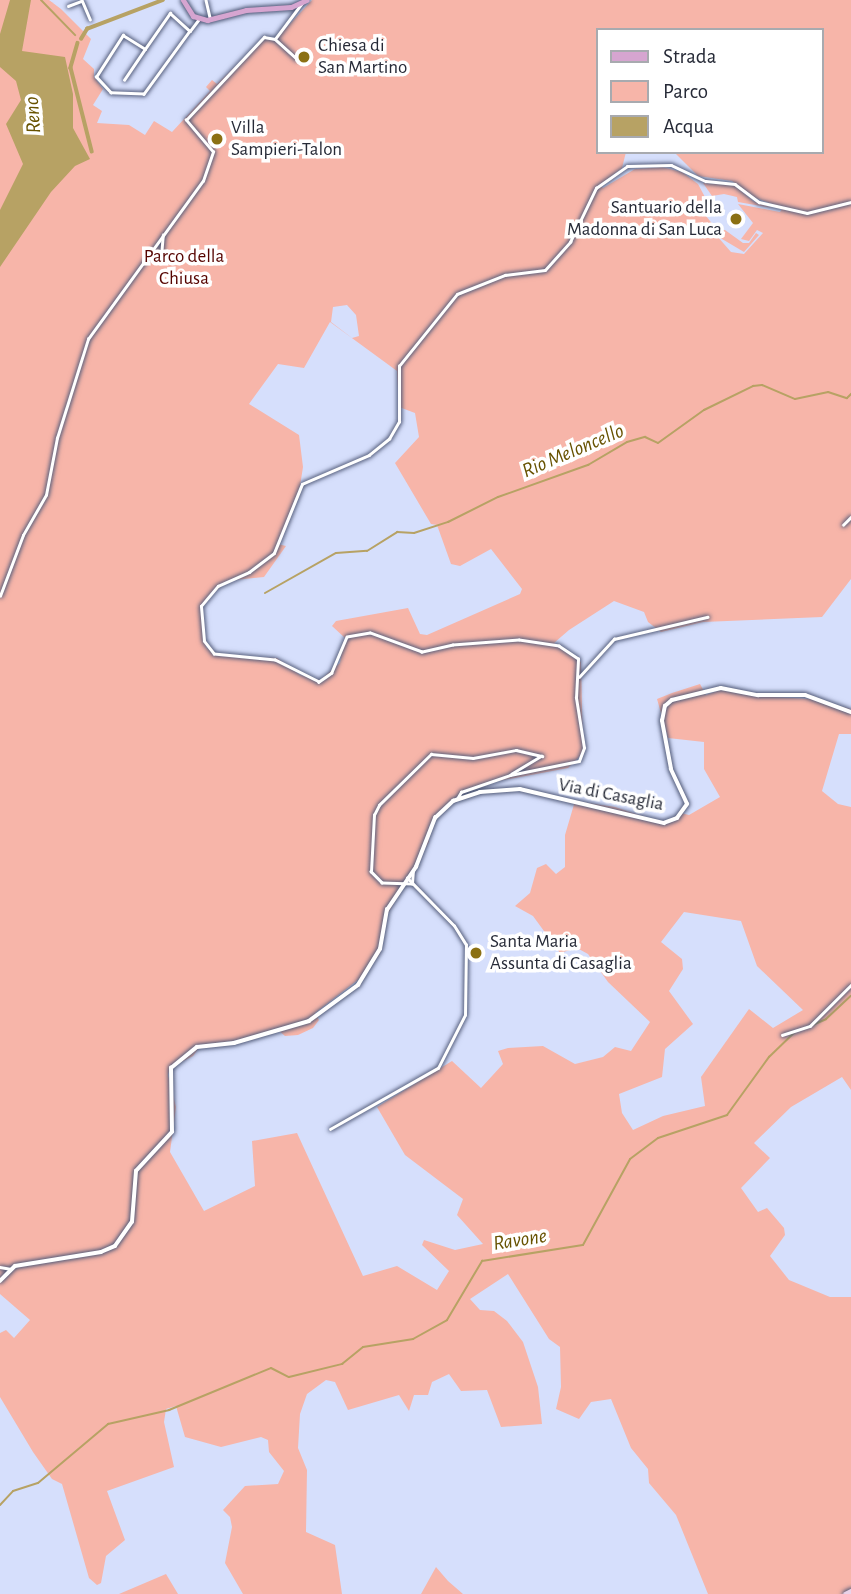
<!DOCTYPE html>
<style>
body{margin:0}
#map{position:relative;width:851px;height:1594px;overflow:hidden;background:#d6dffc;font-family:"Alegreya Sans",sans-serif}
div>[style]{position:absolute}
[style*='--x']{left:calc(var(--x)*1px);top:calc(var(--y)*1px);width:calc(var(--w)*1px);rotate:calc(var(--a)*1deg)}
.green>*{inset:0;background:#f7b5a9}
.water>*{inset:0;background:#b7a264}
.stream>*{height:2px;margin:-1px;padding:0 1px;transform-origin:1px;border-radius:1px;background:#b7a264}
.canal>*{height:3.5px;margin:-1.75px;padding:0 1.75px;transform-origin:1.75px;border-radius:1.75px;background:#b7a264}
.roads{filter:drop-shadow(0 0 2px #515a78) drop-shadow(0 0 2px #515a78)}
.minor>*{height:2.5px;margin:-1.25px;padding:0 1.25px;transform-origin:1.25px;border-radius:1.25px;background:#fff}
.tertiary>*{height:3.5px;margin:-1.75px;padding:0 1.75px;transform-origin:1.75px;border-radius:1.75px;background:#fff}
.secondary>*{height:4.5px;margin:-2.25px;padding:0 2.25px;transform-origin:2.25px;border-radius:2.25px;background:#ead2e8}
.primary>*{height:5px;margin:-2.5px;padding:0 2.5px;transform-origin:2.5px;border-radius:2.5px;background:#d6a5d0}
.dots>*{width:19px;height:19px;translate:-50% -50%;box-sizing:border-box;border:4px solid #fff;border-radius:50%}
span{translate:-50% -50%;white-space:nowrap;text-align:center;line-height:1.15;-webkit-text-stroke:7px #fff;paint-order:stroke}
.poi-label{font-size:19px;color:#262a37}
.left{translate:0 -50%;text-align:left}
.right{translate:-100% -50%;text-align:right}
.park-label{font-size:19px;color:#560400}
.street-label{font-size:19px;color:#262a37}
.water-label{font-size:21px;color:#675200;font-style:italic}
.legend{position:absolute;left:596px;top:28px;width:228px;height:126px;box-sizing:border-box;background:#fff;border:2px solid #a8aaaf;margin:0;padding:9px 12px;list-style:none;font-size:21px;color:#262a37}
.legend li{display:flex;align-items:center;gap:14px;height:35px}
.legend b{width:35px;border:2px solid #a8aaaf}
</style>
<div id="map">
<div class="green">
<div style="clip-path:polygon(evenodd,0 0,49px 0,61px 9px,91px 39px,83px 59px,94px 69px,94px 77px,103px 89px,93px 105px,102px 111px,97px 123px,129px 125px,145px 135px,154px 121px,172px 132px,210px 91px,206px 87px,212px 80px,217px 84px,265px 37px,275px 40px,312px 0,851px 0,851px 579px,822px 617px,703px 622px,661px 632px,648px 622px,644px 612px,614px 601px,569px 630px,554px 643px,581px 662px,583px 753px,568px 768px,482px 784px,457px 797px,429px 826px,429px 842px,385px 919px,380px 954px,363px 976px,315px 1013px,319px 1020px,313px 1028px,298px 1035px,285px 1036px,278px 1030px,256px 1038px,201px 1045px,193px 1056px,170px 1068px,168px 1075px,176px 1107px,170px 1152px,204px 1211px,255px 1186px,252px 1141px,297px 1133px,363px 1276px,397px 1266px,437px 1290px,449px 1271px,422px 1245px,424px 1240px,455px 1250px,483px 1244px,457px 1215px,463px 1199px,405px 1155px,377px 1107px,452px 1061px,481px 1088px,503px 1064px,498px 1051px,508px 1048px,543px 1046px,575px 1064px,603px 1057px,615px 1047px,631px 1051px,650px 1022px,608px 982px,588px 954px,577px 948px,560px 953px,533px 916px,515px 906px,530px 893px,537px 868px,546px 864px,556px 874px,565px 867px,565px 835px,575px 801px,615px 807px,663px 823px,681px 813px,689px 815px,720px 797px,704px 769px,704px 742px,668px 738px,657px 699px,672px 693px,700px 684px,706px 695px,725px 688px,754px 696px,812px 699px,851px 709px,851px 734px,839px 734px,822px 791px,838px 804px,851px 807px,851px 1090px,842px 1077px,791px 1107px,754px 1143px,770px 1158px,741px 1188px,758px 1212px,767px 1208px,784px 1228px,785px 1235px,770px 1256px,789px 1280px,830px 1297px,851px 1297px,851px 1594px,708px 1594px,676px 1515px,649px 1483px,648px 1469px,631px 1448px,611px 1399px,591px 1402px,579px 1419px,556px 1409px,561px 1387px,560px 1347px,549px 1339px,508px 1274px,470px 1299px,480px 1310px,494px 1311px,507px 1321px,523px 1342px,538px 1387px,542px 1424px,501px 1427px,487px 1390px,461px 1391px,449px 1374px,432px 1382px,428px 1395px,414px 1395px,409px 1411px,399px 1395px,348px 1410px,335px 1382px,326px 1380px,307px 1394px,300px 1414px,298px 1448px,307px 1470px,306px 1532px,335px 1545px,342px 1594px,243px 1594px,225px 1563px,232px 1527px,230px 1517px,223px 1510px,245px 1486px,278px 1484px,284px 1471px,269px 1452px,268px 1440px,261px 1437px,221px 1447px,185px 1437px,176px 1406px,166px 1409px,164px 1422px,174px 1467px,107px 1491px,125px 1540px,106px 1556px,101px 1583px,97px 1585px,89px 1578px,62px 1484px,52px 1479px,33px 1452px,0 1397px,0 1333px,6px 1330px,14px 1338px,30px 1320px,0 1294px,0 0,597px 30px,821px 30px,821px 152px,674px 152px,698px 176px,732px 181px,753px 197px,783px 208px,780px 212px,738px 204px,753px 223px,741px 239px,749px 241px,757px 230px,763px 233px,744px 254px,731px 252px,717px 236px,744px 252px,759px 235px,756px 233px,749px 243px,743px 243px,725px 230px,718px 231px,706px 216px,706px 199px,698px 184px,682px 172px,662px 167px,635px 169px,603px 188px,600px 185px,622px 168px,626px 152px,597px 152px,597px 30px,0 0,347px 305px,356px 315px,359px 336px,352px 338px,331px 322px,333px 307px,347px 305px,0 0,330px 322px,397px 371px,399px 407px,415px 413px,419px 437px,395px 463px,431px 524px,437px 525px,451px 564px,460px 566px,491px 549px,522px 589px,520px 594px,427px 635px,420px 634px,408px 608px,336px 621px,332px 626px,345px 638px,352px 636px,343px 642px,340px 663px,320px 680px,300px 675px,277px 658px,216px 656px,206px 647px,202px 605px,226px 581px,264px 577px,286px 546px,278px 544px,300px 486px,303px 467px,299px 435px,249px 404px,278px 364px,304px 368px,330px 322px,0 0,684px 912px,741px 921px,757px 966px,803px 1010px,773px 1028px,749px 1009px,701px 1077px,705px 1106px,663px 1116px,633px 1130px,622px 1113px,619px 1094px,662px 1077px,665px 1049px,693px 1024px,669px 991px,683px 969px,682px 959px,661px 942px,684px 912px)"></div>
<div style="clip-path:polygon(703px 183px,734px 185px,753px 201px,772px 208px,738px 202px,737px 197px,724px 194px,712px 196px)"></div>
<div style="clip-path:polygon(436px 1567px,448px 1581px,463px 1594px,421px 1594px)"></div>
<div style="clip-path:polygon(166px 1574px,178px 1594px,119px 1594px)"></div>
</div>
<div class="water">
<div style="clip-path:polygon(10px 0,31px 0,22px 51px,65px 57px,73px 94px,73px 128px,90px 159px,75px 166px,51px 192px,0 267px,0 210px,23px 164px,6px 124px,21px 100px,16px 81px,0 67px,0 34px)"></div>
</div>
<div class="stream">
<div style="--x:41;--y:0;--w:49;--a:45.8"></div>
<div style="--x:265;--y:593;--w:81;--a:-29.4"></div>
<div style="--x:336;--y:553;--w:31;--a:-4"></div>
<div style="--x:367;--y:551;--w:36;--a:-32"></div>
<div style="--x:397;--y:532;--w:17;--a:3"></div>
<div style="--x:414;--y:533;--w:36;--a:-18"></div>
<div style="--x:448;--y:522;--w:56;--a:-26.6"></div>
<div style="--x:498;--y:497;--w:96;--a:-19.6"></div>
<div style="--x:588;--y:465;--w:45;--a:-30.5"></div>
<div style="--x:627;--y:442;--w:19;--a:-16"></div>
<div style="--x:645;--y:437;--w:14;--a:25"></div>
<div style="--x:658;--y:443;--w:57;--a:-35.7"></div>
<div style="--x:704;--y:410;--w:55;--a:-26.1"></div>
<div style="--x:753;--y:386;--w:9;--a:-6"></div>
<div style="--x:762;--y:385;--w:36;--a:23"></div>
<div style="--x:795;--y:399;--w:34;--a:-12"></div>
<div style="--x:828;--y:392;--w:20;--a:18"></div>
<div style="--x:847;--y:398;--w:6;--a:-45"></div>
<div style="--x:803;--y:1029;--w:25;--a:-23"></div>
<div style="--x:826;--y:1019;--w:34;--a:-43"></div>
<div style="--x:0;--y:1505;--w:19;--a:-47"></div>
<div style="--x:13;--y:1491;--w:26;--a:-18"></div>
<div style="--x:38;--y:1483;--w:92;--a:-40.1"></div>
<div style="--x:108;--y:1424;--w:63;--a:-12.9"></div>
<div style="--x:169;--y:1410;--w:110;--a:-22.4"></div>
<div style="--x:271;--y:1368;--w:20;--a:27"></div>
<div style="--x:289;--y:1377;--w:55;--a:-13.8"></div>
<div style="--x:342;--y:1364;--w:27;--a:-39"></div>
<div style="--x:363;--y:1347;--w:51;--a:-9.1"></div>
<div style="--x:413;--y:1339;--w:39;--a:-29"></div>
<div style="--x:447;--y:1320;--w:69;--a:-59.3"></div>
<div style="--x:482;--y:1261;--w:102;--a:-9"></div>
<div style="--x:583;--y:1245;--w:98;--a:-61.3"></div>
<div style="--x:630;--y:1159;--w:35;--a:-37"></div>
<div style="--x:658;--y:1138;--w:73;--a:-18.4"></div>
<div style="--x:727;--y:1115;--w:72;--a:-54.1"></div>
<div style="--x:769;--y:1057;--w:36;--a:-44"></div>
</div>
<div class="canal">
<div style="--x:81;--y:39;--w:12;--a:-59"></div>
<div style="--x:87;--y:29;--w:81;--a:-20.9"></div>
<div style="--x:78;--y:43;--w:26;--a:106"></div>
<div style="--x:71;--y:68;--w:86;--a:75.8"></div>
</div>
<div class="roads">
<div class="minor">
<div style="--x:82;--y:0;--w:21;--a:67"></div>
<div style="--x:206;--y:0;--w:17;--a:77"></div>
<div style="--x:68;--y:6;--w:14;--a:-21"></div>
<div style="--x:190;--y:31;--w:78;--a:126.1"></div>
<div style="--x:144;--y:94;--w:33;--a:-178"></div>
<div style="--x:111;--y:93;--w:22;--a:-133"></div>
<div style="--x:96;--y:77;--w:50;--a:-57.3"></div>
<div style="--x:123;--y:35;--w:26;--a:32"></div>
<div style="--x:145;--y:49;--w:44;--a:-55.2"></div>
<div style="--x:170;--y:13;--w:27;--a:42"></div>
<div style="--x:190;--y:31;--w:15;--a:-53"></div>
<div style="--x:275;--y:39;--w:45;--a:-53.1"></div>
<div style="--x:124;--y:80;--w:37;--a:-56"></div>
<div style="--x:161;--y:256;--w:21;--a:-85"></div>
<div style="--x:843;--y:525;--w:11;--a:-45"></div>
<div style="--x:0;--y:596;--w:65;--a:-69.3"></div>
<div style="--x:23;--y:535;--w:46;--a:-60.1"></div>
<div style="--x:46;--y:495;--w:58;--a:-79.1"></div>
<div style="--x:57;--y:438;--w:104;--a:-72.6"></div>
<div style="--x:88;--y:339;--w:195;--a:-54"></div>
<div style="--x:203;--y:181;--w:31;--a:-71"></div>
<div style="--x:213;--y:152;--w:42;--a:-130.2"></div>
<div style="--x:186;--y:120;--w:114;--a:-46.8"></div>
<div style="--x:264;--y:37;--w:11;--a:10"></div>
<div style="--x:275;--y:39;--w:30;--a:42"></div>
<div style="--x:579;--y:677;--w:52;--a:-47.4"></div>
<div style="--x:614;--y:639;--w:96;--a:-13.3"></div>
<div style="--x:457;--y:799;--w:8;--a:-60"></div>
<div style="--x:461;--y:792;--w:52;--a:-19.1"></div>
<div style="--x:510;--y:775;--w:70;--a:-11.5"></div>
<div style="--x:579;--y:761;--w:14;--a:-69"></div>
<div style="--x:584;--y:748;--w:51;--a:-99.1"></div>
<div style="--x:576;--y:698;--w:39;--a:-87"></div>
<div style="--x:578;--y:659;--w:23;--a:-146"></div>
<div style="--x:559;--y:646;--w:40;--a:-171.5"></div>
<div style="--x:519;--y:640;--w:66;--a:175.7"></div>
<div style="--x:453;--y:645;--w:32;--a:167"></div>
<div style="--x:422;--y:652;--w:55;--a:-159.9"></div>
<div style="--x:370;--y:633;--w:23;--a:170"></div>
<div style="--x:347;--y:637;--w:39;--a:113"></div>
<div style="--x:332;--y:673;--w:16;--a:145"></div>
<div style="--x:319;--y:682;--w:49;--a:-153.4"></div>
<div style="--x:275;--y:660;--w:61;--a:-174.4"></div>
<div style="--x:214;--y:654;--w:16;--a:-128"></div>
<div style="--x:204;--y:641;--w:35;--a:-95"></div>
<div style="--x:201;--y:606;--w:26;--a:-50"></div>
<div style="--x:218;--y:586;--w:34;--a:-24"></div>
<div style="--x:249;--y:572;--w:31;--a:-37"></div>
<div style="--x:274;--y:553;--w:74;--a:-67.9"></div>
<div style="--x:302;--y:484;--w:73;--a:-23.4"></div>
<div style="--x:369;--y:455;--w:26;--a:-39"></div>
<div style="--x:389;--y:439;--w:20;--a:-60"></div>
<div style="--x:399;--y:422;--w:56;--a:-90"></div>
<div style="--x:399;--y:366;--w:92;--a:-51.1"></div>
<div style="--x:457;--y:294;--w:52;--a:-21.6"></div>
<div style="--x:505;--y:275;--w:40;--a:-7.1"></div>
<div style="--x:545;--y:270;--w:38;--a:-48"></div>
<div style="--x:570;--y:242;--w:60;--a:-64.3"></div>
<div style="--x:596;--y:188;--w:38;--a:-35"></div>
<div style="--x:627;--y:166;--w:44;--a:-1.3"></div>
<div style="--x:671;--y:165;--w:38;--a:25"></div>
<div style="--x:706;--y:181;--w:29;--a:6"></div>
<div style="--x:735;--y:184;--w:30;--a:37"></div>
<div style="--x:759;--y:202;--w:49;--a:12.9"></div>
<div style="--x:807;--y:213;--w:45;--a:-14"></div>
<div style="--x:412;--y:884;--w:30;--a:-178"></div>
<div style="--x:382;--y:883;--w:16;--a:-135"></div>
<div style="--x:371;--y:872;--w:57;--a:-87"></div>
<div style="--x:374;--y:815;--w:11;--a:-63"></div>
<div style="--x:379;--y:805;--w:73;--a:-44.4"></div>
<div style="--x:431;--y:754;--w:42;--a:5.4"></div>
<div style="--x:473;--y:758;--w:44;--a:-10.5"></div>
<div style="--x:516;--y:750;--w:27;--a:13"></div>
<div style="--x:542;--y:756;--w:35;--a:149"></div>
<div style="--x:412;--y:884;--w:13;--a:-86"></div>
<div style="--x:782;--y:1035;--w:29;--a:-18"></div>
<div style="--x:810;--y:1026;--w:58;--a:-45"></div>
<div style="--x:330;--y:1129;--w:124;--a:-29.5"></div>
<div style="--x:438;--y:1068;--w:59;--a:-63"></div>
<div style="--x:465;--y:1015;--w:70;--a:-89.2"></div>
<div style="--x:466;--y:945;--w:22;--a:-122"></div>
<div style="--x:454;--y:926;--w:67;--a:-134.4"></div>
<div style="--x:0;--y:1267;--w:11;--a:10"></div>
</div>
<div class="tertiary">
<div style="--x:0;--y:1281;--w:21;--a:-45"></div>
<div style="--x:15;--y:1266;--w:87;--a:-9.2"></div>
<div style="--x:101;--y:1252;--w:15;--a:-23"></div>
<div style="--x:115;--y:1246;--w:29;--a:-55"></div>
<div style="--x:132;--y:1222;--w:51;--a:-85.5"></div>
<div style="--x:136;--y:1171;--w:53;--a:-47.3"></div>
<div style="--x:172;--y:1132;--w:64;--a:-90.9"></div>
<div style="--x:171;--y:1068;--w:33;--a:-39"></div>
<div style="--x:197;--y:1047;--w:37;--a:-6"></div>
<div style="--x:234;--y:1043;--w:78;--a:-16.3"></div>
<div style="--x:309;--y:1021;--w:61;--a:-36.3"></div>
<div style="--x:358;--y:985;--w:42;--a:-58.6"></div>
<div style="--x:380;--y:949;--w:40;--a:-80"></div>
<div style="--x:387;--y:910;--w:52;--a:-56"></div>
<div style="--x:416;--y:867;--w:53;--a:-68.8"></div>
<div style="--x:435;--y:818;--w:25;--a:-43"></div>
<div style="--x:453;--y:801;--w:28;--a:-18"></div>
<div style="--x:480;--y:792;--w:40;--a:-4.3"></div>
<div style="--x:520;--y:789;--w:148;--a:13.3"></div>
<div style="--x:664;--y:823;--w:14;--a:-21"></div>
<div style="--x:677;--y:818;--w:17;--a:-54"></div>
<div style="--x:687;--y:804;--w:38;--a:-115"></div>
<div style="--x:671;--y:769;--w:49;--a:-100.6"></div>
<div style="--x:662;--y:721;--w:15;--a:-79"></div>
<div style="--x:665;--y:706;--w:9;--a:-41"></div>
<div style="--x:672;--y:700;--w:50;--a:-13.8"></div>
<div style="--x:721;--y:688;--w:38;--a:11"></div>
<div style="--x:758;--y:695;--w:47;--a:0"></div>
<div style="--x:805;--y:695;--w:49;--a:20.3"></div>
</div>
<div class="secondary">
<div style="--x:845;--y:1594;--w:7;--a:-27"></div>
</div>
<div class="primary">
<div style="--x:183;--y:0;--w:19;--a:58"></div>
<div style="--x:193;--y:16;--w:15;--a:16"></div>
<div style="--x:207;--y:20;--w:40;--a:-14.4"></div>
<div style="--x:246;--y:10;--w:45;--a:-3.8"></div>
<div style="--x:291;--y:7;--w:17;--a:-24"></div>
</div>
</div>
<div class="dots">
<div style="left:304px;top:57px;background:#8b7013"></div>
<div style="left:217px;top:139px;background:#8b7013"></div>
<div style="left:736px;top:219px;background:#8b7013"></div>
<div style="left:476px;top:953px;background:#8b7013"></div>
</div>
<div class="poi-label">
<span class="left" style="left:318px;top:57px">Chiesa di<br>San Martino</span>
<span class="left" style="left:231px;top:139px">Villa<br>Sampieri-Talon</span>
<span class="right" style="left:722px;top:219px">Santuario della<br>Madonna di San Luca</span>
<span class="left" style="left:490px;top:953px">Santa Maria<br>Assunta di Casaglia</span>
</div>
<div class="park-label">
<span style="left:184px;top:268px">Parco della<br>Chiusa</span>
</div>
<div class="street-label">
<span style="left:611px;top:795px;rotate:11deg">Via di Casaglia</span>
</div>
<div class="water-label">
<span style="left:33px;top:115px;rotate:-94deg">Reno</span>
<span style="left:573px;top:451px;rotate:-23deg">Rio Meloncello</span>
<span style="left:520px;top:1240px;rotate:-9deg">Ravone</span>
</div>
<ul class="legend">
<li><b style="height:9px;background:#d6a5d0"></b>Strada</li>
<li><b style="height:19px;background:#f7b5a9"></b>Parco</li>
<li><b style="height:19px;background:#b7a264"></b>Acqua</li>
</ul>
</div>
